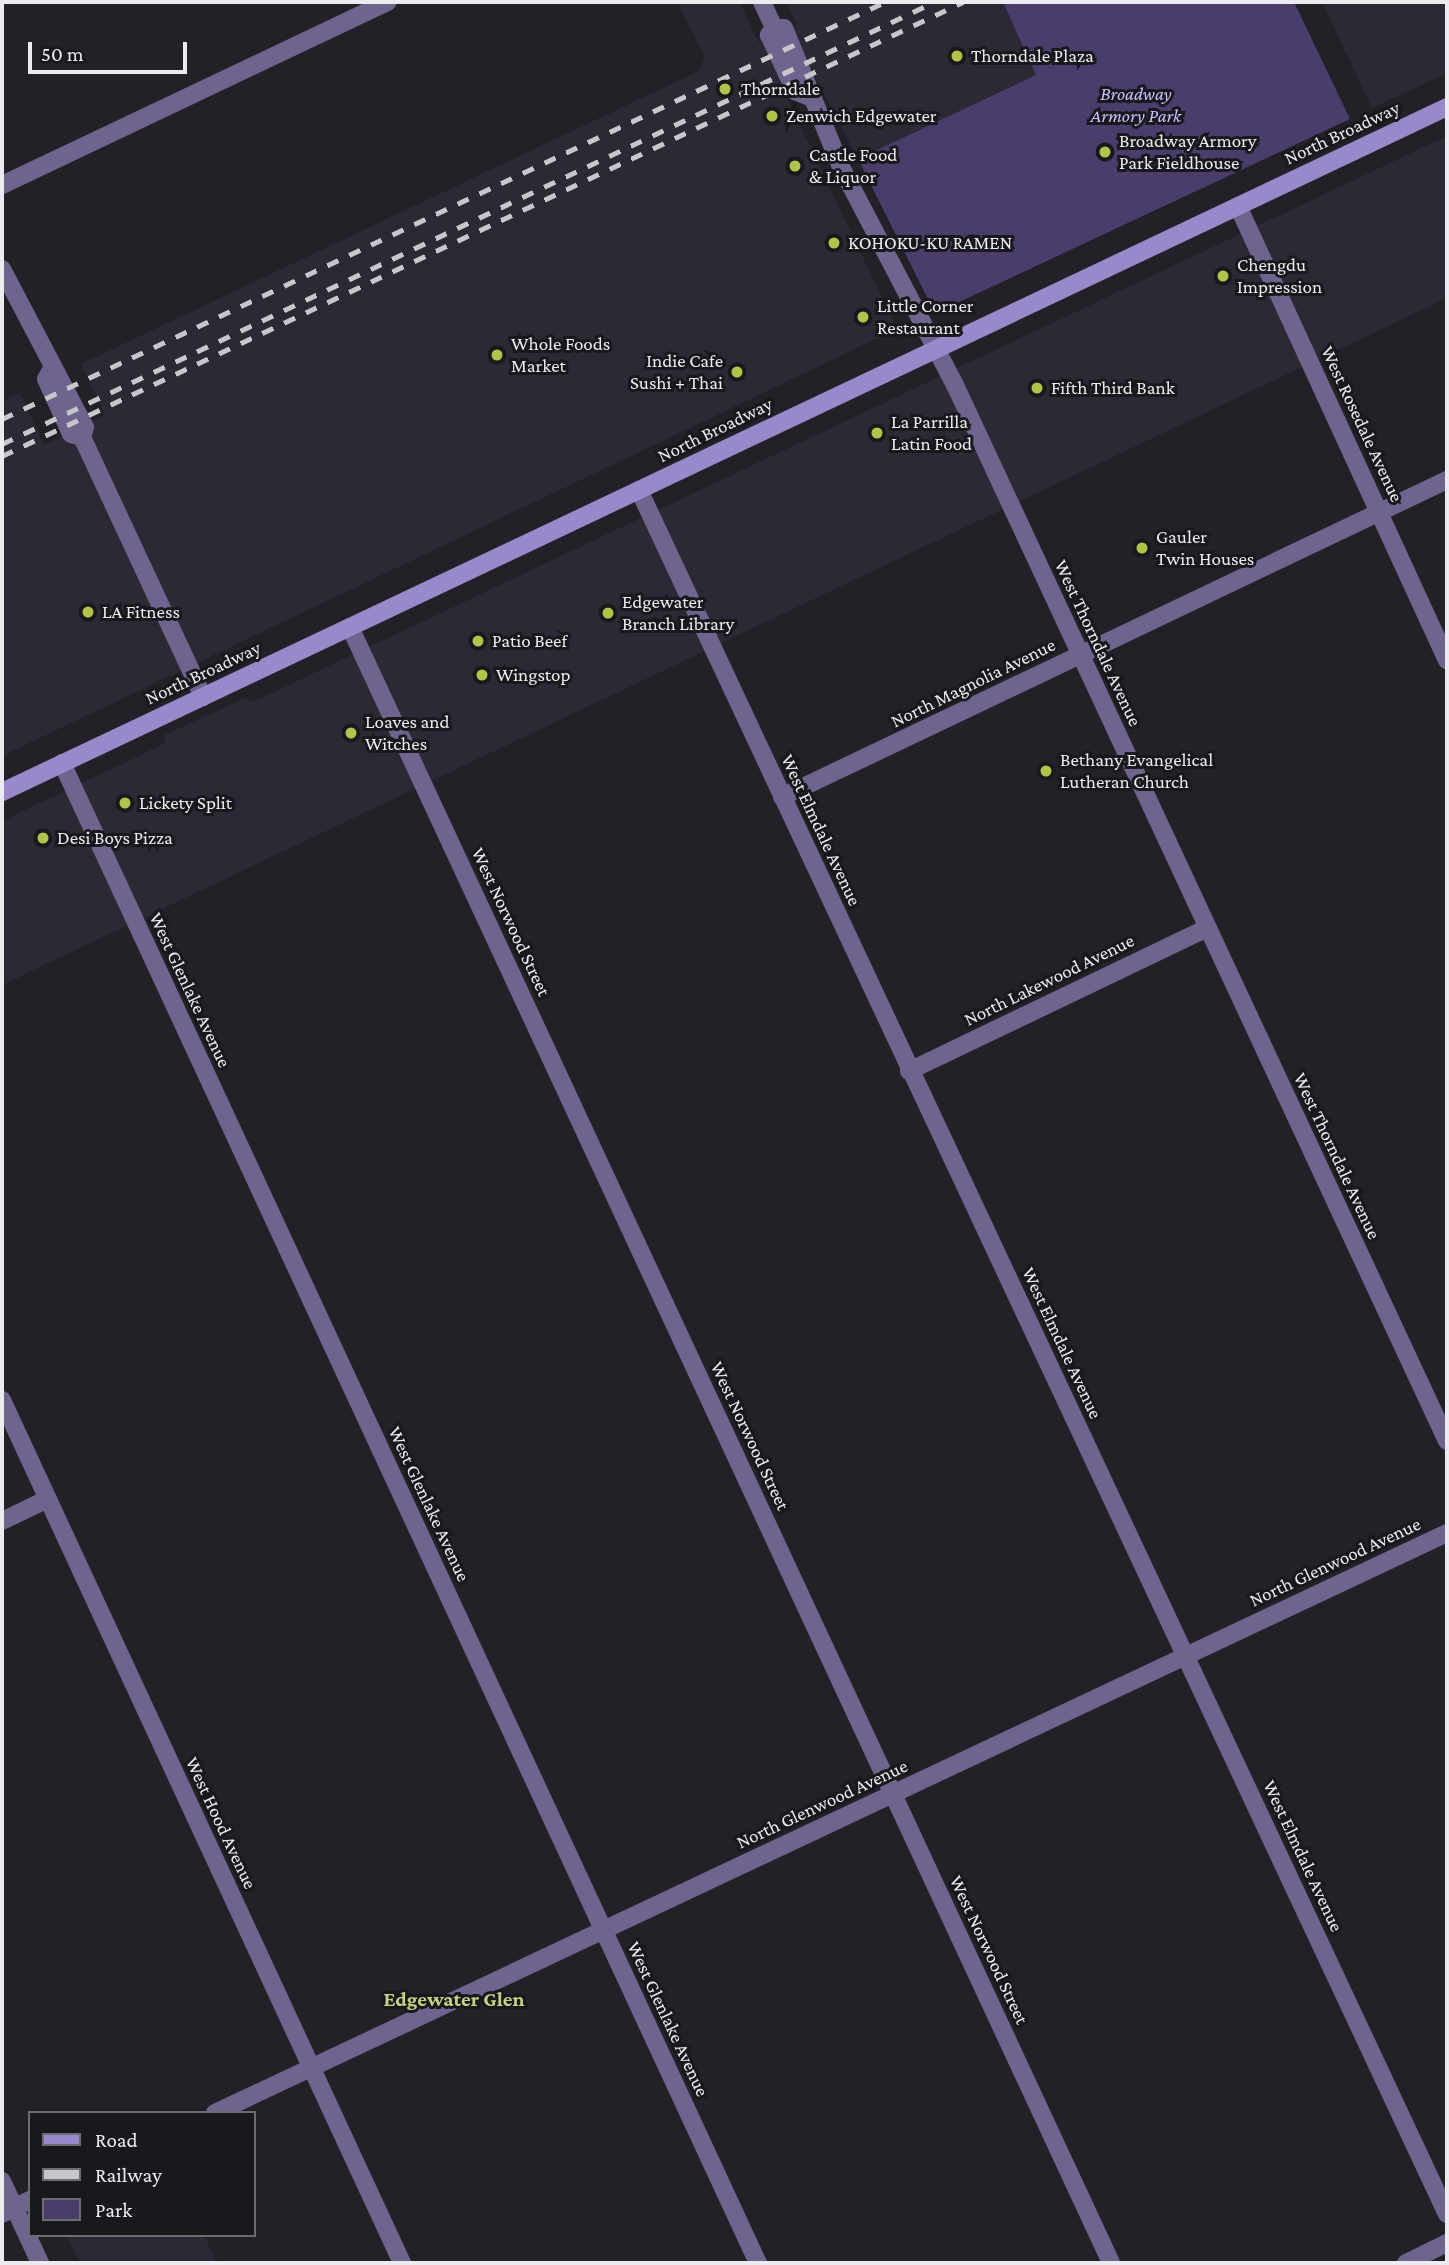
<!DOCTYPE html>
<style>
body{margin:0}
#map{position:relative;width:1449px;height:2265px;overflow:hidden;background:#232127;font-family:"Crimson Pro",serif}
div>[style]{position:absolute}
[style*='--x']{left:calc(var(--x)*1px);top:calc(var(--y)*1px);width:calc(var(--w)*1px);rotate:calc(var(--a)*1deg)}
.built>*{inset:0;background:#2c2934}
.green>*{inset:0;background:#4a3c6b}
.street>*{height:18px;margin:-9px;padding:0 9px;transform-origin:9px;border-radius:9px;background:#6f648d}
.secondary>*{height:18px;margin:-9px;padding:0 9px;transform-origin:9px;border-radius:9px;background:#9a89ca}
.rail>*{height:5px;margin-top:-2.5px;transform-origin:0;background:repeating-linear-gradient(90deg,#c7c6cb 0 12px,transparent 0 24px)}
.dots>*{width:19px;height:19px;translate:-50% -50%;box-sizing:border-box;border:4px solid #19181d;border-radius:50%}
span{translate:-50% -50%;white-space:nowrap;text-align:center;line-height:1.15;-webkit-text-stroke:6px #19181d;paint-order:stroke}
.poi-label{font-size:19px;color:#ecebef}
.left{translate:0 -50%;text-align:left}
.right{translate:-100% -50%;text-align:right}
.park-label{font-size:19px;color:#cebefd;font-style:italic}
.street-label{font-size:19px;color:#ecebef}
.neighbourhood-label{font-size:21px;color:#c5d185;font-weight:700}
.frame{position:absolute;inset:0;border:4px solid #ecebef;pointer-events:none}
.legend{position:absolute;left:28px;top:2111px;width:228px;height:126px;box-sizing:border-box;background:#19181d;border:2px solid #6d6c71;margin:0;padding:9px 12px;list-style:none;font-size:21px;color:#ecebef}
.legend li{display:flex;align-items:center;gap:14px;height:35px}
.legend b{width:35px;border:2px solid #6d6c71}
.scale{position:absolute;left:28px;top:42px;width:159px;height:32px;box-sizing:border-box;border:4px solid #ecebef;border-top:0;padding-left:9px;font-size:21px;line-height:24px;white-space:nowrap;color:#ecebef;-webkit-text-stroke:5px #19181d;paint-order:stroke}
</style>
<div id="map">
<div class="built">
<div style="clip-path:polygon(677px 2px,740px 2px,758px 42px,766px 39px,792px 109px,897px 329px,2px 756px,2px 402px,20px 393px,44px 445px,105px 415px,81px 364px,699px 71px,705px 57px)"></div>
<div style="clip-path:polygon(786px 2px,1003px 2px,1037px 75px,858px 159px,789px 28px,797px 24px)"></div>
<div style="clip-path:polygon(1322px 2px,1447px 2px,1447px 73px,1372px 108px)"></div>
<div style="clip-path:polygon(1447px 136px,1447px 298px,2px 985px,2px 821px,164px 744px,165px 735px,245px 698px,253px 702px)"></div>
<div style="clip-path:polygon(67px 2235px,204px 2235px,217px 2263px,80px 2263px)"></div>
</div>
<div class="green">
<div style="clip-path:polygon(1003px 2px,1294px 2px,1350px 119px,940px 311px,931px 305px,858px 159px,1036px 75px)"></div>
</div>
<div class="street">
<div style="--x:762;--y:2;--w:29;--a:65"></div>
<div style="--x:774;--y:28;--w:10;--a:0"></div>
<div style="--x:784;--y:28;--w:150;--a:67.7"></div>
<div style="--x:841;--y:167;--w:246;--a:62.4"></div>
<div style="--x:955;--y:385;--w:1165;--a:65.02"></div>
<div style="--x:774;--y:28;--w:9;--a:126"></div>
<div style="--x:769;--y:35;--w:62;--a:65.1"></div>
<div style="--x:795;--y:91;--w:13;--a:23"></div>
<div style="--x:2;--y:185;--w:427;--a:-25.4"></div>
<div style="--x:1238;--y:206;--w:500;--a:65.3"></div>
<div style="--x:2;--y:269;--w:178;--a:62.3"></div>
<div style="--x:85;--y:427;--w:10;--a:107"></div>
<div style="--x:82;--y:437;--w:287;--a:65"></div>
<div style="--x:51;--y:370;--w:10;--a:119"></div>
<div style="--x:46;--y:379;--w:60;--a:65.6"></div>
<div style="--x:71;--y:434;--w:11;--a:15"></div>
<div style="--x:639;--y:490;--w:1904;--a:64.89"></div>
<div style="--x:350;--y:627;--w:1804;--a:65.05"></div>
<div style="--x:62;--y:763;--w:1654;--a:65.11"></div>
<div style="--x:782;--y:797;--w:737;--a:-25.49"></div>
<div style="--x:909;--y:1071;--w:331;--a:-25.6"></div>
<div style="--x:2;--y:1400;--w:951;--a:65.13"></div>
<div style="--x:2;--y:1521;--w:51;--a:-25.6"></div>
<div style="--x:215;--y:2113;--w:1362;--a:-25.21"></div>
<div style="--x:2;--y:2181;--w:90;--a:65.1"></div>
<div style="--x:2;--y:2214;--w:31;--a:-27"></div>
<div style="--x:1406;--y:2263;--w:46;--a:-26"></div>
</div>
<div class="secondary">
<div style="--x:2;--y:792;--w:1599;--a:-25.36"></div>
</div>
<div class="rail">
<div style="--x:2;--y:419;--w:977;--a:-25.28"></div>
<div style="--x:2;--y:444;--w:1031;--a:-25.37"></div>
<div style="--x:2;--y:456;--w:1063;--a:-25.29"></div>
</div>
<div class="dots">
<div style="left:957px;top:56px;background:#b3c24b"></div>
<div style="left:725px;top:89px;background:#b3c24b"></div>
<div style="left:772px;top:116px;background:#b3c24b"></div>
<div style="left:1105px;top:152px;background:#b3c24b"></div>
<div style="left:795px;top:166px;background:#b3c24b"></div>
<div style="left:834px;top:243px;background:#b3c24b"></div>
<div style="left:1223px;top:276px;background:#b3c24b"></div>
<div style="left:863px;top:317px;background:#b3c24b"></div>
<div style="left:497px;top:355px;background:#b3c24b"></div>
<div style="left:737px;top:372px;background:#b3c24b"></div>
<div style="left:1037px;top:388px;background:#b3c24b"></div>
<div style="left:877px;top:433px;background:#b3c24b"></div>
<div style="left:1142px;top:548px;background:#b3c24b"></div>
<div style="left:88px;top:612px;background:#b3c24b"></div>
<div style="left:608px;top:613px;background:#b3c24b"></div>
<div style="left:478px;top:641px;background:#b3c24b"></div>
<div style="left:482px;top:675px;background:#b3c24b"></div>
<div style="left:351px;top:733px;background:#b3c24b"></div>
<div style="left:1046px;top:771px;background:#b3c24b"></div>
<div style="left:125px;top:803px;background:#b3c24b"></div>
<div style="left:43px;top:838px;background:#b3c24b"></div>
</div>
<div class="poi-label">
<span class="left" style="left:971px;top:56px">Thorndale Plaza</span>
<span class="left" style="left:741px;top:89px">Thorndale</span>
<span class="left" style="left:786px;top:116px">Zenwich Edgewater</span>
<span class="left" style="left:1119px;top:152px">Broadway Armory<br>Park Fieldhouse</span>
<span class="left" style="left:809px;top:166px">Castle Food<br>&amp; Liquor</span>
<span class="left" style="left:848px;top:243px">KOHOKU-KU RAMEN</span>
<span class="left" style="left:1237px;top:276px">Chengdu<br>Impression</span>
<span class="left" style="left:877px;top:317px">Little Corner<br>Restaurant</span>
<span class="left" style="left:511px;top:355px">Whole Foods<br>Market</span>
<span class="right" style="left:723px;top:372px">Indie Cafe<br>Sushi + Thai</span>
<span class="left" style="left:1051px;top:388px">Fifth Third Bank</span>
<span class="left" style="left:891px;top:433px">La Parrilla<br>Latin Food</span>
<span class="left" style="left:1156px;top:548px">Gauler<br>Twin Houses</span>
<span class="left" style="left:622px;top:613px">Edgewater<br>Branch Library</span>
<span class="left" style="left:102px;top:612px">LA Fitness</span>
<span class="left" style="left:492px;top:641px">Patio Beef</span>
<span class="left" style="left:496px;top:675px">Wingstop</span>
<span class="left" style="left:365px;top:733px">Loaves and<br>Witches</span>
<span class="left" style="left:1060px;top:771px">Bethany Evangelical<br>Lutheran Church</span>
<span class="left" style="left:139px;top:803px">Lickety Split</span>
<span class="left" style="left:57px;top:838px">Desi Boys Pizza</span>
</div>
<div class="park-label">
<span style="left:1136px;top:105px">Broadway<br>Armory Park</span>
</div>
<div class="street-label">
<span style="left:1342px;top:133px;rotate:-25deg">North Broadway</span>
<span style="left:1362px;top:424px;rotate:65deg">West Rosedale Avenue</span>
<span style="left:715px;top:430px;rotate:-26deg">North Broadway</span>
<span style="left:1098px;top:643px;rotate:65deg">West Thorndale Avenue</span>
<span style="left:203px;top:673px;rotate:-25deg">North Broadway</span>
<span style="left:973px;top:683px;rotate:-26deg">North Magnolia Avenue</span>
<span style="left:821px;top:830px;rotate:65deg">West Elmdale Avenue</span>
<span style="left:511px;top:922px;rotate:65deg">West Norwood Street</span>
<span style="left:1049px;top:980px;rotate:-26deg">North Lakewood Avenue</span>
<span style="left:190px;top:990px;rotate:65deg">West Glenlake Avenue</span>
<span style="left:1337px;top:1156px;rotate:65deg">West Thorndale Avenue</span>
<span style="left:1062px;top:1343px;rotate:65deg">West Elmdale Avenue</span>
<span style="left:750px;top:1436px;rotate:65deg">West Norwood Street</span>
<span style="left:429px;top:1504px;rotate:65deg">West Glenlake Avenue</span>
<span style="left:1335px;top:1562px;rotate:-25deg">North Glenwood Avenue</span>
<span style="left:822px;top:1804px;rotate:-25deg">North Glenwood Avenue</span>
<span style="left:221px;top:1823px;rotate:65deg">West Hood Avenue</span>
<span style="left:1303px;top:1856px;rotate:65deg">West Elmdale Avenue</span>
<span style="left:989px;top:1950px;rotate:65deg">West Norwood Street</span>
<span style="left:668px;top:2019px;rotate:65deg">West Glenlake Avenue</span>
</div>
<div class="neighbourhood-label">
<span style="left:454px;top:1999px">Edgewater Glen</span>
</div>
<div class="frame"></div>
<ul class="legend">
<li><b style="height:9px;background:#9a89ca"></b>Road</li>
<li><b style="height:9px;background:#c7c6cb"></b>Railway</li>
<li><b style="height:19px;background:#4a3c6b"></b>Park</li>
</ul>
<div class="scale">50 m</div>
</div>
